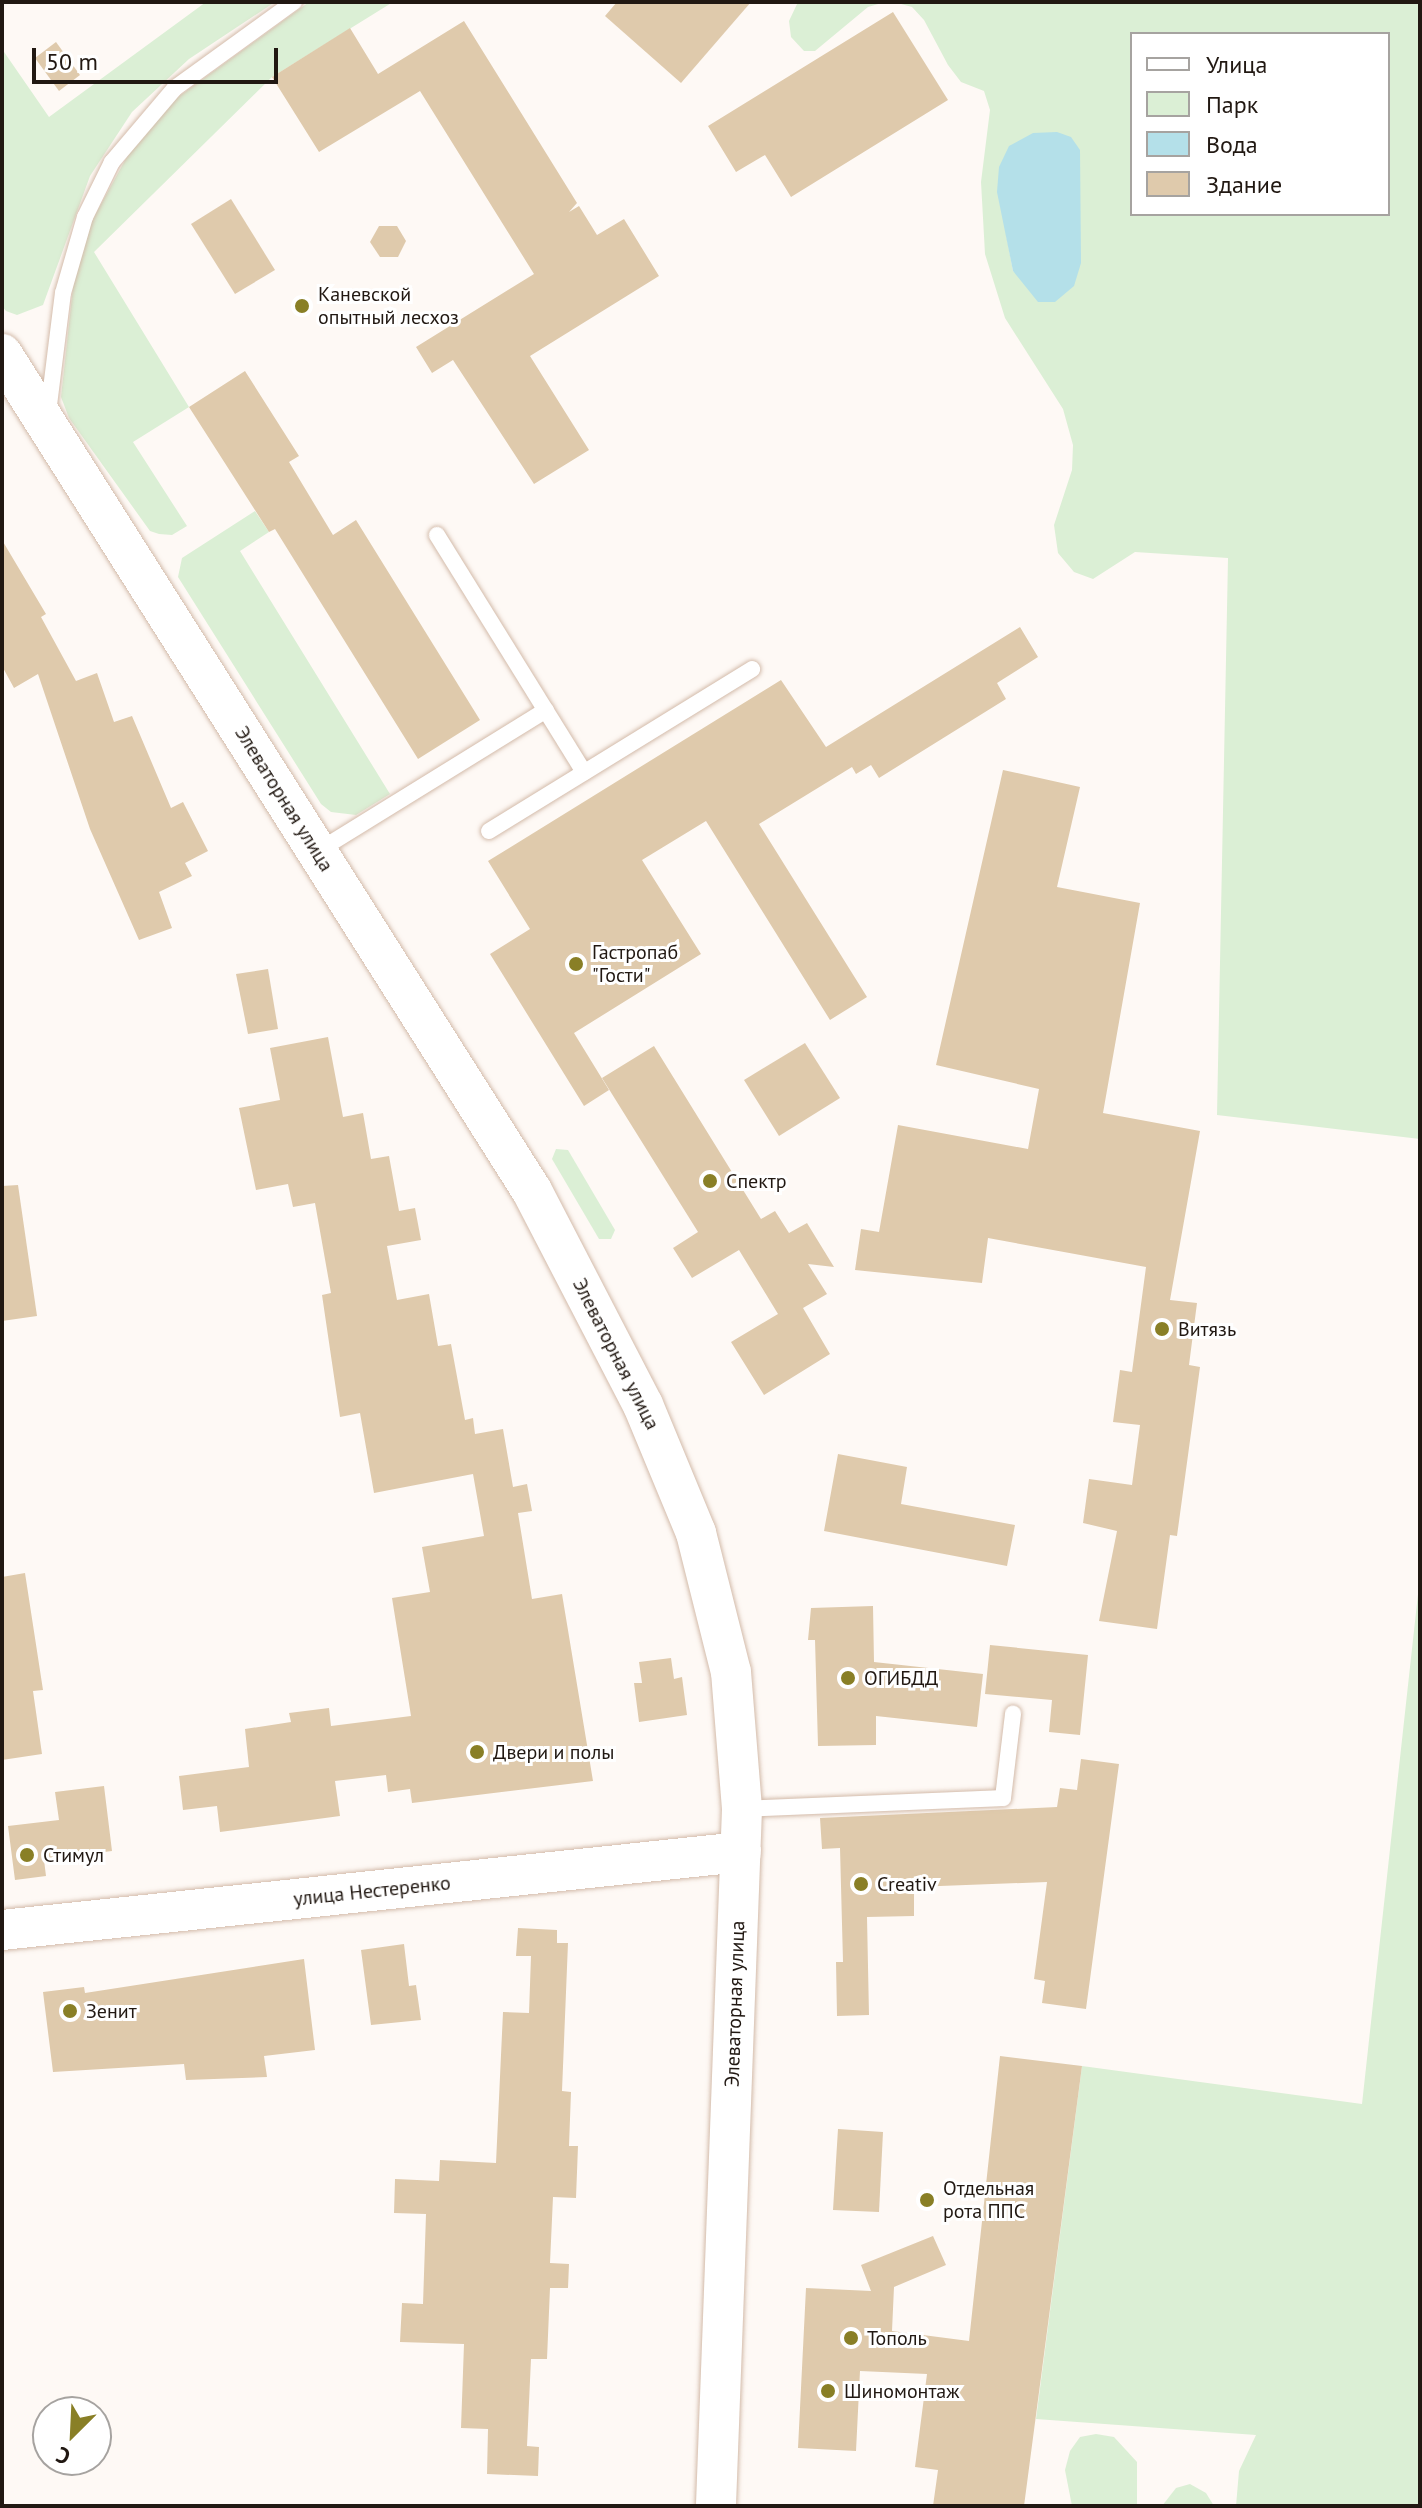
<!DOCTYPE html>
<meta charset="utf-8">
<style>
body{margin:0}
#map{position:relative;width:1422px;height:2508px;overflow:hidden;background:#fef9f5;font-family:"PT Sans",sans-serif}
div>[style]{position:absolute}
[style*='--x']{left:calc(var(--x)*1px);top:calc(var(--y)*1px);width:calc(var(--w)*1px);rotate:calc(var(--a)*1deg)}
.green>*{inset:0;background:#dbefd5}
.water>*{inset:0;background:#b4e0e9}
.building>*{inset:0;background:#dfcaac}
.roads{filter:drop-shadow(0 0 2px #d3bbaa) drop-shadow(0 0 2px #d3bbaa)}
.service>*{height:16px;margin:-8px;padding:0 8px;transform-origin:8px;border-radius:8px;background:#fff}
.tertiary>*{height:40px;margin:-20px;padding:0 20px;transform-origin:20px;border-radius:20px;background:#fff}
.dots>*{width:22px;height:22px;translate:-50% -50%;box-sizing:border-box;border:4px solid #fff;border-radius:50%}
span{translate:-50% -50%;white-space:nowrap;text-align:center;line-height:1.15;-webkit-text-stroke:6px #fff;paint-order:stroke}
.poi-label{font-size:20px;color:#211812}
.left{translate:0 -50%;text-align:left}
.street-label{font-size:20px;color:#211812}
.frame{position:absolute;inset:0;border:4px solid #211812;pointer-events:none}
.legend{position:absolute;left:1130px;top:32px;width:260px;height:184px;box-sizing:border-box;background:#fff;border:2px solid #a6a3a0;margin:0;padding:10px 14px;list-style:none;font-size:24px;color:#211812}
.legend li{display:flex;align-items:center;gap:16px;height:40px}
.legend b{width:40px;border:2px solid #a6a3a0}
.north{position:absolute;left:32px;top:2396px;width:80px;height:80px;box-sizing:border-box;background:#fff;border:2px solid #a6a3a0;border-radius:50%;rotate:204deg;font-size:22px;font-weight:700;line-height:32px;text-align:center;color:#211812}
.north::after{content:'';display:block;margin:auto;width:28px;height:36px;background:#897f26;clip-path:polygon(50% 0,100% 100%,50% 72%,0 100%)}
.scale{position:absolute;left:32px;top:48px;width:246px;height:36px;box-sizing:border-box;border:4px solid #211812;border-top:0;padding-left:10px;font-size:24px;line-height:28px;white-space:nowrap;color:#211812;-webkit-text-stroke:6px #fff;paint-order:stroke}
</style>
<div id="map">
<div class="green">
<div style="clip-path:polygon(206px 2px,275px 2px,189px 59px,132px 112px,90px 176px,43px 305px,17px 315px,6px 311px,2px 306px,2px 49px,49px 117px)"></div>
<div style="clip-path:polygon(309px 2px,393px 2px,272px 77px,94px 252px,189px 407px,133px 442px,187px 526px,172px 535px,159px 534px,150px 531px,69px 418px,61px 397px,74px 278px,89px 226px,134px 144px,174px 100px)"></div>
<div style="clip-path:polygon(798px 2px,885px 2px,868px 7px,815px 51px,804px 51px,791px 37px,789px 21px)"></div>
<div style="clip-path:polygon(evenodd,894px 2px,1420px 2px,1420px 1139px,1217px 1115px,1228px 558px,1135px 552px,1093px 579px,1074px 572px,1058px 553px,1054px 525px,1072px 470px,1073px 445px,1063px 409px,1005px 318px,985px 254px,981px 182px,990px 110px,984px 91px,961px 82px,948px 65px,924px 20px,912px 7px,894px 2px,1132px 34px,1388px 34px,1388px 214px,1132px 214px,1132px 34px,894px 2px,1006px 234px,1055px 302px,1013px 271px,1006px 234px)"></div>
<div style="clip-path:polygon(255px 511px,269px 532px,240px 551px,390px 794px,356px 815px,331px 812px,321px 804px,178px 577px,182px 558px)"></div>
<div style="clip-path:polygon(556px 1149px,568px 1150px,615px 1230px,611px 1239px,599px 1239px,552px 1159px)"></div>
<div style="clip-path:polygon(1420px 1576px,1420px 2506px,1236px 2506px,1239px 2471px,1256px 2435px,1036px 2419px,1082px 2066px,1362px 2104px)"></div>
<div style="clip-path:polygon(1096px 2434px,1114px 2437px,1137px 2462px,1137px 2506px,1072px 2506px,1065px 2470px,1070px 2451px,1080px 2437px)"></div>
<div style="clip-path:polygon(1190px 2484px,1206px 2493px,1214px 2506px,1162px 2506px,1176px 2488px)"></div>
</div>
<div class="water">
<div style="clip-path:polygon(1057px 132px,1071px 137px,1080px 150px,1081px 263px,1074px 286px,1055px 302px,1038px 302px,1013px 271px,997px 192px,999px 167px,1009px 146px,1033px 133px)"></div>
</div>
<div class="building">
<div style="clip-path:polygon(617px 2px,751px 2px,681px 83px,605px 16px)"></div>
<div style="clip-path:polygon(893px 12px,948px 100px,791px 197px,765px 155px,736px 172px,708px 126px)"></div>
<div style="clip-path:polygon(464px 21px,577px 203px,569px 212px,579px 206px,597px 235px,624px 219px,659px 276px,530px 356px,589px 450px,534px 484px,453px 360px,432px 373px,416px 347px,534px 274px,420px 91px,319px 152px,272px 77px,350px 28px,378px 74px)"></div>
<div style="clip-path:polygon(56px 42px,80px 75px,59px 91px,35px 58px)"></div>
<div style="clip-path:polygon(231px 199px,275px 270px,235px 294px,191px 224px)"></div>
<div style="clip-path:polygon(379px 226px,397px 226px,406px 241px,398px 257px,380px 257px,370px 242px)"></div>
<div style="clip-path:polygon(245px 371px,299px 456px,289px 462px,333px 535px,356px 520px,480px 720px,418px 759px,275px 529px,269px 532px,189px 407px)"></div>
<div style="clip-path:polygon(2px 540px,46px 614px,41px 617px,76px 681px,97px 673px,114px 722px,132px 716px,171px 808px,183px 802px,208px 851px,185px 863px,192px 876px,159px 892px,172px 928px,139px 940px,90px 829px,38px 674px,14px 688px,2px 666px)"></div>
<div style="clip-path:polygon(1020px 627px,1038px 657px,997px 683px,1006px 699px,879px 778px,871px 765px,856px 774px,852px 767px,759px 824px,867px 997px,830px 1020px,706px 821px,642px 860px,701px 954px,574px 1033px,609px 1090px,584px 1106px,490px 954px,530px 929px,488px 861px,781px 680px,826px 747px)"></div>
<div style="clip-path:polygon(1003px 770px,1080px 787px,1057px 887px,1140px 903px,1103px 1113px,1200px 1131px,1170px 1300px,1197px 1303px,1189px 1365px,1200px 1367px,1177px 1536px,1170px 1535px,1157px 1629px,1099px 1621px,1117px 1531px,1083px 1523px,1089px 1479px,1132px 1485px,1140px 1425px,1113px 1422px,1120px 1370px,1132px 1372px,1146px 1267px,988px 1238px,982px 1283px,855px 1270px,861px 1229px,879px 1232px,898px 1125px,1028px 1149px,1039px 1089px,936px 1065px)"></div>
<div style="clip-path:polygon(268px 969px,278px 1029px,248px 1034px,236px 974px)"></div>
<div style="clip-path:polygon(328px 1037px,343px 1117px,363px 1113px,371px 1159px,389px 1156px,399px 1211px,415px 1208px,421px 1240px,387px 1246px,397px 1300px,429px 1294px,438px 1346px,451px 1344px,465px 1420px,473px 1418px,475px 1434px,503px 1429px,513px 1487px,527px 1484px,532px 1511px,518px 1513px,532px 1599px,562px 1594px,593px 1781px,412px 1803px,410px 1789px,388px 1792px,386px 1775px,335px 1781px,340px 1816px,220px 1832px,217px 1806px,183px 1810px,179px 1776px,249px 1767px,245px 1729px,291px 1722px,289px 1713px,329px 1708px,331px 1726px,411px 1716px,392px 1598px,430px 1592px,422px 1547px,484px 1536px,473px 1474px,374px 1493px,360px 1413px,340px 1417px,322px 1295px,331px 1293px,315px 1203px,293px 1207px,288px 1184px,256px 1190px,239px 1108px,280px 1100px,270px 1048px)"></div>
<div style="clip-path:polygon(805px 1043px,840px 1098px,779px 1136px,744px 1080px)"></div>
<div style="clip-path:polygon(654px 1046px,761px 1219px,775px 1211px,789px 1233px,807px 1223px,834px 1267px,808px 1264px,827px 1294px,803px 1308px,830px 1354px,764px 1395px,731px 1342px,778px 1314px,739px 1250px,692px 1278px,673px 1248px,698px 1232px,602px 1078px)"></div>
<div style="clip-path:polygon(18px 1185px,37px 1316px,2px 1321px,2px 1186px)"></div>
<div style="clip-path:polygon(838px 1454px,907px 1467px,901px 1504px,1015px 1525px,1007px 1566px,824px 1531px)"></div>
<div style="clip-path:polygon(25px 1573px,43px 1690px,33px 1691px,42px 1754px,2px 1760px,2px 1577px)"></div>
<div style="clip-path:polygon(873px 1606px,874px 1662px,983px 1674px,977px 1727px,876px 1716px,876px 1745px,818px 1746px,815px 1640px,808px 1640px,811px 1608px)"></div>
<div style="clip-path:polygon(990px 1645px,1088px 1655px,1080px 1735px,1049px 1732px,1052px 1700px,985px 1694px)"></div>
<div style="clip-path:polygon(671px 1658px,674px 1679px,682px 1677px,687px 1715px,639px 1722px,634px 1683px,642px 1683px,639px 1662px)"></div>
<div style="clip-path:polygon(1081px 1759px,1119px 1764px,1086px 2009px,1042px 2003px,1045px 1981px,1034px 1979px,1047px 1882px,914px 1887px,914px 1916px,867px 1917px,869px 2015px,837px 2016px,836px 1962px,843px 1962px,840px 1848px,822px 1849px,820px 1818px,1057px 1807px,1060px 1788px,1077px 1790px)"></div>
<div style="clip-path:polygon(104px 1786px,112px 1851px,44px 1860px,46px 1876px,15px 1880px,8px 1826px,59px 1820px,55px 1792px)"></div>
<div style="clip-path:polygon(518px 1928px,557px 1930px,557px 1943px,568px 1943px,562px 2091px,571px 2092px,569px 2146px,578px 2146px,576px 2198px,553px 2197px,550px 2263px,569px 2264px,568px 2288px,550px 2288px,547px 2359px,531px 2359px,527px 2446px,539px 2447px,538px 2476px,487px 2474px,488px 2429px,461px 2428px,464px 2344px,400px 2342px,402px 2303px,423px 2304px,426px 2214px,394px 2213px,395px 2179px,439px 2181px,440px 2160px,496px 2163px,503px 2012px,529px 2013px,531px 1956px,516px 1956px)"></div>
<div style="clip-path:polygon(404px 1944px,409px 1986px,416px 1985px,421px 2020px,371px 2025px,361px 1950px)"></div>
<div style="clip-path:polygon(304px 1959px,315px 2050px,264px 2056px,267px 2077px,186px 2080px,184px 2064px,53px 2072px,43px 1992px,84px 1987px,85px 1993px)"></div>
<div style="clip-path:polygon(1000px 2056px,1082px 2066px,1024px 2506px,933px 2506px,938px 2470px,915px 2467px,927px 2374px,860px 2371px,856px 2451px,798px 2448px,806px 2288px,871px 2291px,861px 2265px,933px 2236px,946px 2265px,894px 2287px,892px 2331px,969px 2341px)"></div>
<div style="clip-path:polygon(838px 2129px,883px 2132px,879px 2212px,833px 2210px)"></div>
</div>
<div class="roads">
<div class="service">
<div style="--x:48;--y:413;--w:121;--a:-82.9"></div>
<div style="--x:63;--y:293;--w:79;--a:-73.9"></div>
<div style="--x:85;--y:217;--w:61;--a:-63.9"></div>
<div style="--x:112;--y:162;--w:97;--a:-49.6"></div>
<div style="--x:175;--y:88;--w:147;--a:-35.9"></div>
<div style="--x:437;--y:535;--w:279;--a:58.2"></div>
<div style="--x:489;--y:831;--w:309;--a:-31.6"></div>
<div style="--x:318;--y:851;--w:268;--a:-31.7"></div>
<div style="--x:742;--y:1809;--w:261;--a:-2.4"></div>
<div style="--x:1003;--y:1798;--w:85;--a:-83.2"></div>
</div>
<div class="tertiary">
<div style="--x:2;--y:354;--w:991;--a:57.66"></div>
<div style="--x:532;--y:1191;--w:241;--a:62.6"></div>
<div style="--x:643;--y:1405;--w:139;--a:67.5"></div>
<div style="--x:696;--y:1533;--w:143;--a:75.9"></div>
<div style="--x:731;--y:1672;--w:137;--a:85.4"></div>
<div style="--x:742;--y:1809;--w:697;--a:92.14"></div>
<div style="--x:2;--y:1930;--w:743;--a:-6.03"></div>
</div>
</div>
<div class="dots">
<div style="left:302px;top:306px;background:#897f26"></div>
<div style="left:576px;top:964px;background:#897f26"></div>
<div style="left:710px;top:1181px;background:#897f26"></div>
<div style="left:1162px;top:1329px;background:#897f26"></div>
<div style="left:848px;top:1678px;background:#897f26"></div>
<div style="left:477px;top:1752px;background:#897f26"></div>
<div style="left:27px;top:1855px;background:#897f26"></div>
<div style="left:861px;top:1884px;background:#897f26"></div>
<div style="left:70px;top:2011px;background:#897f26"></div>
<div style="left:927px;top:2200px;background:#897f26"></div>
<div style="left:851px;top:2338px;background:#897f26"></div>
<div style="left:828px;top:2391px;background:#897f26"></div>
</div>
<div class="poi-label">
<span class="left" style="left:318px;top:306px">Каневской<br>опытный лесхоз</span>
<span class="left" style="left:592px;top:964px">Гастропаб<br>"Гости"</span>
<span class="left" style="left:726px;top:1181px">Спектр</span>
<span class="left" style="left:1178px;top:1329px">Витязь</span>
<span class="left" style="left:864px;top:1678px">ОГИБДД</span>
<span class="left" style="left:493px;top:1752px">Двери и полы</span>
<span class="left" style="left:43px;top:1855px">Стимул</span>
<span class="left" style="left:877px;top:1884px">Creativ</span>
<span class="left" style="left:86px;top:2011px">Зенит</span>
<span class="left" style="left:943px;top:2200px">Отдельная<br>рота ППС</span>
<span class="left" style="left:867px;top:2338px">Тополь</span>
<span class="left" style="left:844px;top:2391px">Шиномонтаж</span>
</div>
<div class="street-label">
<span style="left:284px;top:799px;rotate:58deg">Элеваторная улица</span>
<span style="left:616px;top:1354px;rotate:63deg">Элеваторная улица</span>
<span style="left:372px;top:1891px;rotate:-6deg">улица Нестеренко</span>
<span style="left:735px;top:2004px;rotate:-88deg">Элеваторная улица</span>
</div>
<div class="frame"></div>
<ul class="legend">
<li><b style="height:10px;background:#fff"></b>Улица</li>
<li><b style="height:22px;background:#dbefd5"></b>Парк</li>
<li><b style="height:22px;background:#b4e0e9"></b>Вода</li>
<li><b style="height:22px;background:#dfcaac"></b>Здание</li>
</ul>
<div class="north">С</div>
<div class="scale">50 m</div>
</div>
